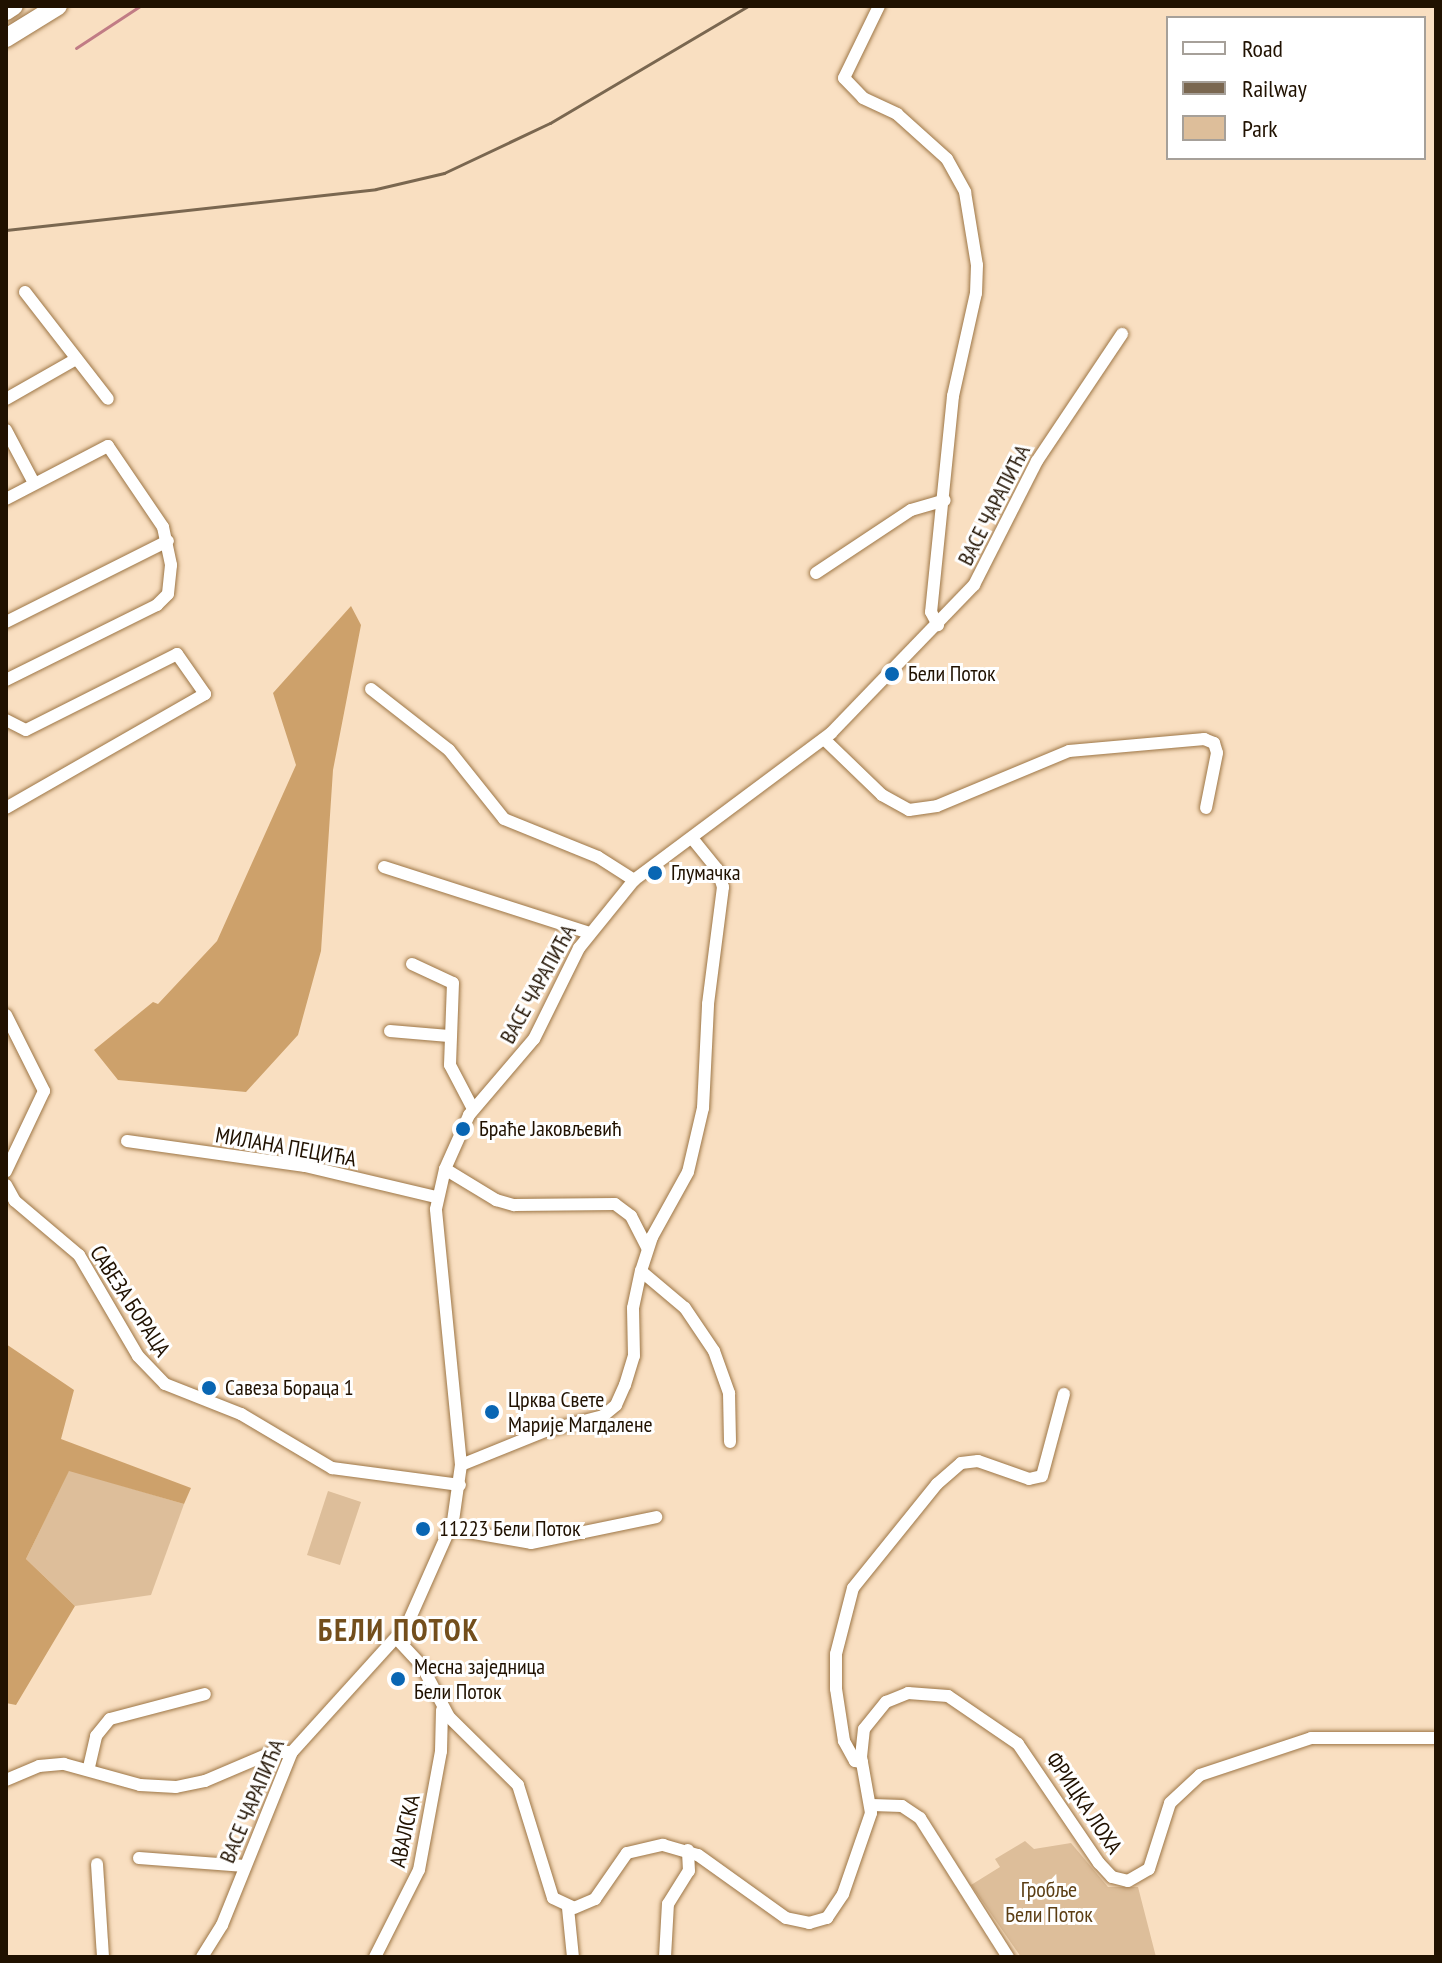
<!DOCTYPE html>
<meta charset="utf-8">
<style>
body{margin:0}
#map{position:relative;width:1442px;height:1963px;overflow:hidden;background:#f9dfc1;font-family:"PT Sans Narrow",sans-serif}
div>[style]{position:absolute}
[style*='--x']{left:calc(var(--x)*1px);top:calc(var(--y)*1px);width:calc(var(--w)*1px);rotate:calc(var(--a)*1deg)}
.green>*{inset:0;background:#ddbe9a}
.forest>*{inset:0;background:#cda16b}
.stream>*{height:3px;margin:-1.5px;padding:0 1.5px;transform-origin:1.5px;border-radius:1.5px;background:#c17c85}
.roads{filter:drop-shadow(0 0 2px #9d7646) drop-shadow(0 0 2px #9d7646)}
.minor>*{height:12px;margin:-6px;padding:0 6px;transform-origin:6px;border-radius:6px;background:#fff}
.highway>*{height:18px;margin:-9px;padding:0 9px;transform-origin:9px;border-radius:9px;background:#fff}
.rail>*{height:3px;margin:-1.5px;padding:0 1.5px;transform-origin:1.5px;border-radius:1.5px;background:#7a6750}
.dots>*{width:22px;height:22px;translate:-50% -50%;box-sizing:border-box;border:4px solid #fff;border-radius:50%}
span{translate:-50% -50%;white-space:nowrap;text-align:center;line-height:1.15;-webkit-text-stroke:6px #fff;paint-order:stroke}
.street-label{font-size:22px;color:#201100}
.poi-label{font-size:22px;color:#201100}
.left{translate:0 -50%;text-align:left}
.park-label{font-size:22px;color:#5c3e14}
.district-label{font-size:30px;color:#734e1c;font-weight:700;letter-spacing:2px}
.frame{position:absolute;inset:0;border:8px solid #201100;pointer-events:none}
.legend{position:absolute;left:1166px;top:16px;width:260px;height:144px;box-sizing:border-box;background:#fff;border:2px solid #a6a099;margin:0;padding:10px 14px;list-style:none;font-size:24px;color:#201100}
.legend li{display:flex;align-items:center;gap:16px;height:40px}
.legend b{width:40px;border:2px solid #a6a099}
</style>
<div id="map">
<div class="green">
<div style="clip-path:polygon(69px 1470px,184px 1504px,151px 1595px,75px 1606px,26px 1559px)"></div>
<div style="clip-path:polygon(328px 1491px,361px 1502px,340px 1565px,307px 1555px)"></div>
<div style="clip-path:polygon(1025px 1841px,1034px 1849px,1071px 1843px,1108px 1887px,1138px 1887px,1156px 1957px,1021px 1957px,971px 1885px,1000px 1867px,995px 1859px)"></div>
</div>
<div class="forest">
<div style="clip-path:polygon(351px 606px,361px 625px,333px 770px,321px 951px,298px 1035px,246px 1092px,118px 1080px,94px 1050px,153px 1002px,158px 1004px,217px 941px,296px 765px,273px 693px)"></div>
<div style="clip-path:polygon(6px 1344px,74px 1390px,61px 1439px,191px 1488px,184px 1504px,69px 1471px,26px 1559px,75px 1606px,16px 1705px,6px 1703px)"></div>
</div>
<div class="stream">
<div style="--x:76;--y:48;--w:77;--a:-33.3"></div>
</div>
<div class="roads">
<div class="minor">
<div style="--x:879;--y:6;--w:80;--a:115.9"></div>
<div style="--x:844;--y:78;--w:28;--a:46"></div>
<div style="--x:863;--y:98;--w:38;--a:25"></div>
<div style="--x:897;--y:114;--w:67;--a:42"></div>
<div style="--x:947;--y:159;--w:38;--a:61"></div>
<div style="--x:965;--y:192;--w:74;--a:80.7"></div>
<div style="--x:977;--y:265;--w:28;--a:92"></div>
<div style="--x:976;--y:293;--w:106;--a:102.6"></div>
<div style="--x:953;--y:396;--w:217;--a:95.8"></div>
<div style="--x:931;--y:612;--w:15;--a:62"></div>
<div style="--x:25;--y:292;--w:135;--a:52.2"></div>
<div style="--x:6;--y:399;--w:81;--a:-29.7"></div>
<div style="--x:6;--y:430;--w:60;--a:62.2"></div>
<div style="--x:6;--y:499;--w:115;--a:-27.5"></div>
<div style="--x:108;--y:446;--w:98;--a:55.8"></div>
<div style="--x:163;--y:527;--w:39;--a:78"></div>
<div style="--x:171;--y:565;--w:29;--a:96"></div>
<div style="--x:168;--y:594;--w:16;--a:135"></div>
<div style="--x:157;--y:605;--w:169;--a:153.6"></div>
<div style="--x:816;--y:573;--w:114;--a:-33.6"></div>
<div style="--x:911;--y:510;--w:35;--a:-16"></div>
<div style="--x:6;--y:622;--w:181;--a:-26.6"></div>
<div style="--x:371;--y:689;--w:99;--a:38"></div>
<div style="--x:449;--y:750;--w:88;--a:51.4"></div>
<div style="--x:504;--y:819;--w:101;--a:22"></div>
<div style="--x:598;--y:857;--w:43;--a:32.6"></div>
<div style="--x:6;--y:720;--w:22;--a:27"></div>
<div style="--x:26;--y:730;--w:169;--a:-26.7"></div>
<div style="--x:177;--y:654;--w:49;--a:55"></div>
<div style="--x:205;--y:694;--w:229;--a:150.2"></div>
<div style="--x:824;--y:739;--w:81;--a:44"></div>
<div style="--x:882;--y:795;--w:31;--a:29"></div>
<div style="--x:909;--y:810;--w:28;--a:-8"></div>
<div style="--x:937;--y:806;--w:143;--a:-22.6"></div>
<div style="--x:1069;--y:751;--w:136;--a:-5.1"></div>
<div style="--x:1204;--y:739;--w:11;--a:22"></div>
<div style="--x:1214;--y:743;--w:10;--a:73"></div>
<div style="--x:1217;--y:753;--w:56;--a:101.3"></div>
<div style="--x:384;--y:867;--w:215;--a:17.8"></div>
<div style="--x:412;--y:964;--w:45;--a:24.9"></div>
<div style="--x:453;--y:983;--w:82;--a:92.1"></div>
<div style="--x:450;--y:1065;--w:50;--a:62.4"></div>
<div style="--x:6;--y:1015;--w:85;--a:63.4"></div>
<div style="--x:44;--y:1091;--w:89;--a:115.4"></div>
<div style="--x:390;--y:1031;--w:59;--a:4.8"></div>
<div style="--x:127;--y:1141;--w:180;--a:8"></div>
<div style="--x:305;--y:1166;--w:135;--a:13.3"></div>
<div style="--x:445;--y:1169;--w:60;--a:31.3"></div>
<div style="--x:496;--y:1200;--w:19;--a:16"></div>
<div style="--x:514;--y:1205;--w:101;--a:-0.6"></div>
<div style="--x:615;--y:1204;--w:20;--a:37"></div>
<div style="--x:631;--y:1216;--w:36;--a:63"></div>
<div style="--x:6;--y:1185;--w:18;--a:61"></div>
<div style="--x:15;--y:1201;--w:84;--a:40.2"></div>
<div style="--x:79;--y:1255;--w:117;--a:59.7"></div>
<div style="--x:138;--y:1356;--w:39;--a:46"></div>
<div style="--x:165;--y:1384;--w:82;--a:21.5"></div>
<div style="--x:241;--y:1414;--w:106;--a:30.7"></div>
<div style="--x:332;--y:1468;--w:129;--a:7.6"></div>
<div style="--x:641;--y:1271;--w:57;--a:40.1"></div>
<div style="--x:685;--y:1308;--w:52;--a:56"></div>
<div style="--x:714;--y:1351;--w:45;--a:70.3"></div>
<div style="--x:729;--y:1393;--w:49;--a:88.8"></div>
<div style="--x:461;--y:1465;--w:91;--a:-22"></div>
<div style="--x:545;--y:1431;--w:60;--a:-14.5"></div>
<div style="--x:603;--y:1416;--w:17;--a:-40"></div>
<div style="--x:616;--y:1405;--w:22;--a:-66"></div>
<div style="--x:625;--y:1385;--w:30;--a:-73"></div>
<div style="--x:634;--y:1356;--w:48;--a:-91.2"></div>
<div style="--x:633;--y:1308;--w:38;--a:-78"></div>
<div style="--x:641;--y:1271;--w:36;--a:-72"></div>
<div style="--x:652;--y:1237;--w:74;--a:-61"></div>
<div style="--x:688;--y:1172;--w:66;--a:-76.8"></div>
<div style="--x:703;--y:1108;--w:104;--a:-87.2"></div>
<div style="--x:708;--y:1004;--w:118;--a:-82.7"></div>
<div style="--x:723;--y:887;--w:19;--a:-108"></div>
<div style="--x:717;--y:869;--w:38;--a:-129"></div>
<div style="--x:451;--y:1529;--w:81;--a:9.9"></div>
<div style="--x:531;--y:1543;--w:128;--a:-11.7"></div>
<div style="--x:397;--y:1639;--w:37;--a:47"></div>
<div style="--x:422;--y:1666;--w:58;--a:62.1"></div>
<div style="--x:449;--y:1717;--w:97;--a:44.6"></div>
<div style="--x:518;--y:1785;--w:118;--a:72.8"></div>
<div style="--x:553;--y:1898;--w:23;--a:25"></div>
<div style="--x:574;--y:1908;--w:23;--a:-23"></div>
<div style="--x:595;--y:1899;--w:56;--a:-55.2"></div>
<div style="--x:627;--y:1853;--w:37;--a:-13"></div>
<div style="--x:663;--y:1845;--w:36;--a:16"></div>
<div style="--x:698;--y:1855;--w:108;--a:35.6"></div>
<div style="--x:786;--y:1918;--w:24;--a:12"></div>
<div style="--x:809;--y:1923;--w:19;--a:-16"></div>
<div style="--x:827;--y:1918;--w:29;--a:-56"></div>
<div style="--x:843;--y:1894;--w:86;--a:-70.9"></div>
<div style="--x:871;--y:1813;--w:57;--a:-100.1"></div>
<div style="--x:861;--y:1757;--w:28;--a:-84"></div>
<div style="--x:864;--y:1729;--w:35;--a:-51"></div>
<div style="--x:886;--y:1702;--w:24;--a:-22"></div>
<div style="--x:908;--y:1693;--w:40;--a:4.3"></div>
<div style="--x:948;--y:1696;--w:85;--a:34.4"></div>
<div style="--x:1018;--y:1744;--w:144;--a:55.8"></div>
<div style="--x:1099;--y:1863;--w:19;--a:47"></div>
<div style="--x:1112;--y:1877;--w:16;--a:14"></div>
<div style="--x:1128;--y:1881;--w:24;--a:-30"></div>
<div style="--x:1149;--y:1869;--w:69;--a:-72.3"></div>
<div style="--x:1170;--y:1803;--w:41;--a:-43"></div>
<div style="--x:1200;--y:1775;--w:117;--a:-18.4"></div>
<div style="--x:1311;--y:1738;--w:125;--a:0"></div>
<div style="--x:862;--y:1762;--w:7;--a:-172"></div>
<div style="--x:855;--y:1761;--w:23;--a:-119"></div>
<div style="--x:844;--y:1741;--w:53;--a:-98.7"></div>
<div style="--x:836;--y:1689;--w:35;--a:-90"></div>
<div style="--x:836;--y:1654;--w:68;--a:-75.6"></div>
<div style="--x:853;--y:1588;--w:134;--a:-51.1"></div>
<div style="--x:937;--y:1484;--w:32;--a:-41"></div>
<div style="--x:961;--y:1463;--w:17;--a:-7"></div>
<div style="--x:978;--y:1461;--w:54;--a:19.4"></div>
<div style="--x:1029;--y:1479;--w:13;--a:-13"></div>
<div style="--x:1042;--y:1476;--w:85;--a:-75"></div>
<div style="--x:89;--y:1767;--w:32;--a:-77"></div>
<div style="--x:96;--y:1736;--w:22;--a:-51"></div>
<div style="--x:110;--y:1719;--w:98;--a:-14.7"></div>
<div style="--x:6;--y:1780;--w:36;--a:-23"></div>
<div style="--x:39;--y:1766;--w:25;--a:-5"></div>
<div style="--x:64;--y:1764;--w:79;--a:15.4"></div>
<div style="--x:140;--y:1785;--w:36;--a:3"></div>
<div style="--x:176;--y:1787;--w:30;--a:-12"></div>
<div style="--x:205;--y:1781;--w:74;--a:-23.1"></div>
<div style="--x:273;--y:1752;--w:19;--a:0"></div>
<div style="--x:872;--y:1805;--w:30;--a:2"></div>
<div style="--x:902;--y:1806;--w:22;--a:34"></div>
<div style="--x:920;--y:1818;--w:165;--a:57.7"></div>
<div style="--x:139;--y:1858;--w:106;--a:4.3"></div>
<div style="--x:97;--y:1864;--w:93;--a:86.3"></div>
<div style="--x:568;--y:1908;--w:49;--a:84.2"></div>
<div style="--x:202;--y:1957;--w:38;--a:-58"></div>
<div style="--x:222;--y:1925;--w:187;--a:-68"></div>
<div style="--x:292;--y:1752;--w:171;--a:-47.8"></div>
<div style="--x:407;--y:1625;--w:114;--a:-66.1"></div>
<div style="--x:453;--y:1521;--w:57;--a:-81.9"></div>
<div style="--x:461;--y:1465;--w:257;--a:-95.6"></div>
<div style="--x:436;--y:1209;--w:41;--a:-77.3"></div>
<div style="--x:445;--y:1169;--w:59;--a:-66"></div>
<div style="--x:469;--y:1115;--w:100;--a:-49.5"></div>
<div style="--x:534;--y:1039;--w:102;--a:-63.7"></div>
<div style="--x:579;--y:948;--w:87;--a:-51"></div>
<div style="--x:634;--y:880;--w:246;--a:-36.7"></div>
<div style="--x:831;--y:733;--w:206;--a:-46"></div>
<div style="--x:974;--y:585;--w:139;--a:-63.1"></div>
<div style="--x:1037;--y:461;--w:153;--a:-56.2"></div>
<div style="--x:375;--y:1957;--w:97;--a:-63.2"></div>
<div style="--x:419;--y:1870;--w:121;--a:-79.5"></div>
<div style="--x:441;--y:1751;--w:41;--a:-88.6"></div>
<div style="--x:665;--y:1957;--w:53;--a:-86.8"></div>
<div style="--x:668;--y:1904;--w:39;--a:-58"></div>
<div style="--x:689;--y:1871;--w:21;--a:-93"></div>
</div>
<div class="highway">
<div style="--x:6;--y:11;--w:9;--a:-32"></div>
<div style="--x:6;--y:38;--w:61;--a:-31.6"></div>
</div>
</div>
<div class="rail">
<div style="--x:6;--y:230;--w:372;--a:-6.3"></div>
<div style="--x:376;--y:189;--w:70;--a:-13.2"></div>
<div style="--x:444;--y:173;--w:117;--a:-25.3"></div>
<div style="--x:550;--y:123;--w:230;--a:-30.6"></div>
</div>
<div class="dots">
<div style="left:892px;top:674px;background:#0966b3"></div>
<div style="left:655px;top:873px;background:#0966b3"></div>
<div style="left:463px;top:1129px;background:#0966b3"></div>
<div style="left:209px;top:1388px;background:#0966b3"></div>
<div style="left:492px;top:1412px;background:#0966b3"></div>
<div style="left:423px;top:1529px;background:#0966b3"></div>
<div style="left:398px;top:1679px;background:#0966b3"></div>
</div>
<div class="street-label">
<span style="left:994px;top:505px;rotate:-63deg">ВАСЕ ЧАРАПИЋА</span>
<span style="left:538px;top:984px;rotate:-61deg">ВАСЕ ЧАРАПИЋА</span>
<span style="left:286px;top:1147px;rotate:10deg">МИЛАНА ПЕЦИЋА</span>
<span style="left:130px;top:1301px;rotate:57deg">САВЕЗА БОРАЦА</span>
<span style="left:252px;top:1801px;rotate:-67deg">ВАСЕ ЧАРАПИЋА</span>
<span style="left:1084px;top:1803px;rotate:56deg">ФРИЦКА ЛОХА</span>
<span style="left:405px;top:1831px;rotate:-78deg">АВАЛСКА</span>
</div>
<div class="poi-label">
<span class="left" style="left:908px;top:674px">Бели Поток</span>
<span class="left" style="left:671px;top:873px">Глумачка</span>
<span class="left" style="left:479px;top:1129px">Браће Јаковљевић</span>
<span class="left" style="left:225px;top:1388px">Савеза Бораца 1</span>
<span class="left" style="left:508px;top:1412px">Црква Свете<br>Марије Магдалене</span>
<span class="left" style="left:439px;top:1529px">11223 Бели Поток</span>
<span class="left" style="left:414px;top:1679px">Месна заједница<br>Бели Поток</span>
</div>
<div class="park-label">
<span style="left:1049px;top:1902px">Гробље<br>Бели Поток</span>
</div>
<div class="district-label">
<span style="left:399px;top:1630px">БЕЛИ ПОТОК</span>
</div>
<div class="frame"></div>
<ul class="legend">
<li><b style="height:10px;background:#fff"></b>Road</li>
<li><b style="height:10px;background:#7a6750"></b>Railway</li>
<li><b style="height:22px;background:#ddbe9a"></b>Park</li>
</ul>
</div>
